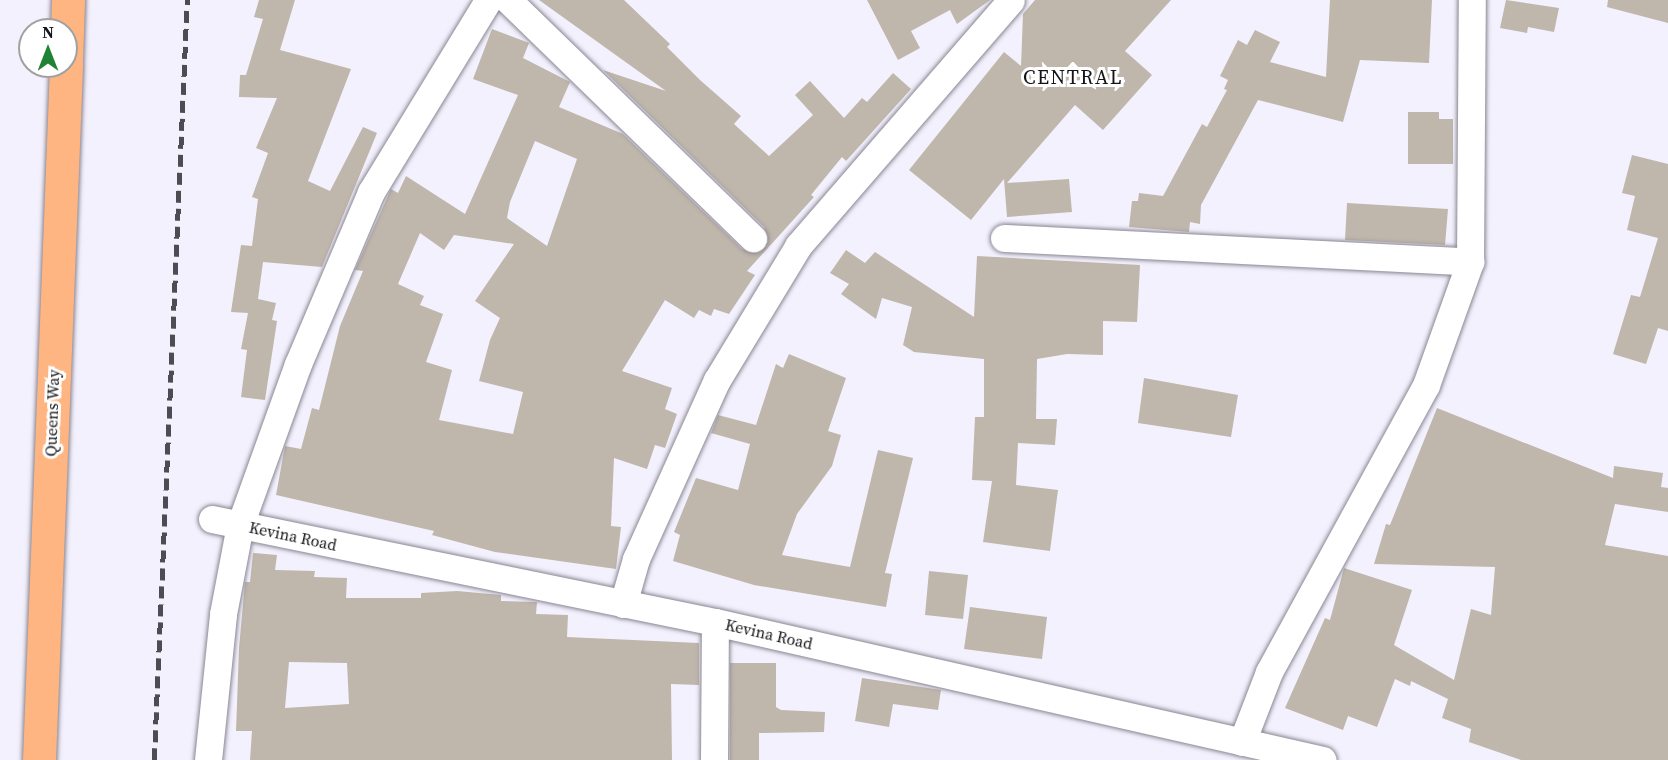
<!DOCTYPE html>
<style>
body{margin:0}
#map{position:relative;width:1668px;height:760px;overflow:hidden;background:#f4f1fe;font-family:"Source Serif 4",serif}
div>[style]{position:absolute}
[style*='--x']{left:calc(var(--x)*1px);top:calc(var(--y)*1px);width:calc(var(--w)*1px);rotate:calc(var(--a)*1deg)}
.building>*{inset:0;background:#bfb6ac}
.roads{filter:drop-shadow(0 0 2px #898692) drop-shadow(0 0 2px #898692)}
.street>*{height:27px;margin:-13.5px;padding:0 13.5px;transform-origin:13.5px;border-radius:13.5px;background:#fff}
.highway>*{height:33px;margin:-16.5px;padding:0 16.5px;transform-origin:16.5px;border-radius:16.5px;background:#ffb581}
.rail>*{height:4.5px;margin-top:-2.25px;transform-origin:0;background:repeating-linear-gradient(90deg,#4d4c52 0 12px,transparent 0 18px)}
span{translate:-50% -50%;white-space:nowrap;text-align:center;line-height:1.15;-webkit-text-stroke:6px #fff;paint-order:stroke}
.street-label{font-size:16px;color:#141317}
.quarter-label{font-size:20px;color:#141317;letter-spacing:1.5px}
.north{position:absolute;left:18px;top:18px;width:60px;height:60px;box-sizing:border-box;background:#fff;border:2px solid #a1a1a2;border-radius:50%;rotate:0deg;font-size:16px;font-weight:700;line-height:24px;text-align:center;color:#141317}
.north::after{content:'';display:block;margin:auto;width:21px;height:27px;background:#1f8235;clip-path:polygon(50% 0,100% 100%,50% 72%,0 100%)}
</style>
<div id="map">
<div class="building">
<div style="clip-path:polygon(259px 0,295px 0,280px 50px,351px 69px,308px 181px,330px 191px,363px 127px,377px 133px,322px 267px,263px 262px,258px 299px,276px 303px,272px 320px,277px 321px,265px 400px,241px 397px,247px 350px,241px 349px,248px 313px,231px 312px,241px 245px,252px 246px,258px 199px,252px 197px,268px 153px,256px 148px,277px 98px,239px 97px,240px 75px,246px 75px,263px 19px,254px 17px)"></div>
<div style="clip-path:polygon(evenodd,539px 0,624px 0,670px 44px,667px 47px,700px 80px,741px 116px,734px 124px,769px 156px,813px 115px,795px 95px,810px 81px,844px 118px,862px 98px,867px 102px,893px 73px,911px 89px,846px 161px,842px 157px,811px 195px,814px 197px,747px 271px,755px 275px,729px 314px,714px 309px,711px 316px,699px 310px,694px 318px,665px 300px,622px 371px,672px 388px,665px 409px,677px 414px,665px 448px,655px 445px,647px 469px,614px 458px,611px 526px,621px 527px,616px 569px,495px 552px,432px 535px,434px 531px,276px 495px,285px 446px,301px 449px,312px 408px,319px 410px,340px 326px,363px 271px,355px 270px,391px 189px,398px 193px,406px 176px,465px 214px,518px 95px,473px 79px,492px 29px,529px 43px,523px 58px,570px 82px,559px 107px,623px 134px,742px 249px,757px 253px,768px 242px,764px 227px,603px 70px,666px 91px,539px 0,535px 141px,577px 159px,547px 246px,507px 218px,510px 202px,535px 141px,539px 0,420px 233px,444px 250px,454px 235px,514px 244px,475px 301px,500px 318px,490px 340px,479px 381px,523px 392px,513px 434px,439px 420px,452px 370px,426px 362px,443px 314px,420px 305px,424px 296px,398px 284px,420px 233px)"></div>
<div style="clip-path:polygon(867px 0,990px 0,957px 24px,950px 10px,911px 31px,920px 48px,898px 60px)"></div>
<div style="clip-path:polygon(1035px 0,1171px 0,1125px 51px,1152px 75px,1103px 130px,1075px 105px,1007px 183px,1069px 179px,1072px 212px,1007px 217px,1004px 179px,971px 220px,909px 170px,1004px 52px,1021px 66px,1023px 14px)"></div>
<div style="clip-path:polygon(1330px 0,1432px 0,1429px 63px,1360px 60px,1343px 122px,1258px 100px,1201px 205px,1200px 224px,1190px 222px,1189px 232px,1129px 227px,1132px 201px,1138px 201px,1139px 193px,1163px 196px,1202px 124px,1207px 127px,1227px 90px,1224px 89px,1228px 80px,1220px 76px,1238px 40px,1247px 45px,1255px 30px,1280px 42px,1270px 62px,1326px 77px)"></div>
<div style="clip-path:polygon(1506px 0,1559px 8px,1554px 32px,1528px 27px,1527px 33px,1500px 28px)"></div>
<div style="clip-path:polygon(1608px 0,1668px 0,1668px 23px,1607px 7px)"></div>
<div style="clip-path:polygon(1408px 112px,1439px 112px,1439px 119px,1453px 119px,1453px 164px,1408px 164px)"></div>
<div style="clip-path:polygon(1632px 155px,1668px 164px,1668px 331px,1658px 328px,1646px 364px,1613px 354px,1631px 295px,1640px 297px,1658px 238px,1627px 230px,1635px 196px,1622px 193px)"></div>
<div style="clip-path:polygon(1347px 203px,1448px 209px,1445px 245px,1345px 240px)"></div>
<div style="clip-path:polygon(846px 250px,865px 263px,875px 252px,974px 317px,977px 256px,1140px 265px,1137px 322px,1103px 321px,1103px 355px,1067px 354px,1037px 359px,1036px 419px,1057px 419px,1055px 445px,1018px 443px,1016px 485px,1058px 490px,1050px 551px,983px 542px,992px 481px,972px 480px,975px 417px,984px 417px,984px 359px,914px 352px,903px 345px,912px 307px,882px 298px,876px 319px,841px 294px,849px 284px,830px 273px)"></div>
<div style="clip-path:polygon(789px 354px,846px 378px,828px 431px,841px 435px,832px 466px,797px 514px,782px 555px,850px 567px,878px 450px,913px 458px,885px 573px,892px 574px,886px 607px,754px 585px,673px 561px,680px 535px,674px 532px,696px 478px,738px 490px,750px 444px,711px 433px,718px 415px,756px 425px,776px 364px,783px 368px)"></div>
<div style="clip-path:polygon(1144px 378px,1238px 395px,1231px 437px,1138px 423px)"></div>
<div style="clip-path:polygon(1437px 408px,1613px 478px,1614px 466px,1663px 473px,1661px 487px,1668px 488px,1668px 512px,1615px 504px,1605px 545px,1668px 556px,1668px 760px,1521px 760px,1469px 742px,1471px 729px,1442px 718px,1448px 699px,1411px 681px,1410px 686px,1395px 679px,1377px 727px,1348px 716px,1343px 730px,1285px 708px,1325px 618px,1330px 620px,1344px 568px,1412px 590px,1394px 645px,1454px 680px,1471px 609px,1491px 615px,1495px 567px,1374px 564px,1386px 524px,1390px 525px)"></div>
<div style="clip-path:polygon(evenodd,253px 553px,277px 555px,275px 570px,315px 571px,314px 577px,347px 578px,346px 598px,421px 598px,421px 593px,457px 591px,501px 595px,501px 601px,537px 602px,536px 614px,568px 615px,567px 637px,699px 643px,699px 685px,671px 684px,672px 760px,250px 760px,252px 731px,236px 731px,239px 648px,245px 582px,250px 582px,253px 553px,289px 662px,347px 663px,349px 704px,285px 708px,289px 662px)"></div>
<div style="clip-path:polygon(929px 571px,968px 575px,963px 619px,925px 615px)"></div>
<div style="clip-path:polygon(970px 607px,1047px 617px,1042px 659px,964px 649px)"></div>
<div style="clip-path:polygon(730px 663px,776px 663px,776px 707px,781px 710px,825px 712px,824px 732px,759px 733px,759px 760px,730px 760px)"></div>
<div style="clip-path:polygon(862px 678px,941px 690px,938px 710px,893px 704px,889px 727px,855px 721px)"></div>
</div>
<div class="roads">
<div class="street">
<div style="--x:508;--y:0;--w:342;--a:44.2"></div>
<div style="--x:1004;--y:238;--w:467;--a:2.9"></div>
<div style="--x:212;--y:519;--w:513;--a:11.57"></div>
<div style="--x:715;--y:622;--w:623;--a:12.79"></div>
<div style="--x:623;--y:604;--w:47;--a:-73.9"></div>
<div style="--x:636;--y:559;--w:196;--a:-65.7"></div>
<div style="--x:717;--y:380;--w:157;--a:-58.8"></div>
<div style="--x:798;--y:246;--w:325;--a:-49.1"></div>
<div style="--x:1242;--y:742;--w:75;--a:-68.9"></div>
<div style="--x:1269;--y:672;--w:327;--a:-61.3"></div>
<div style="--x:1426;--y:385;--w:131;--a:-70.3"></div>
<div style="--x:1470;--y:262;--w:262;--a:-89.6"></div>
<div style="--x:208;--y:760;--w:147;--a:-84.1"></div>
<div style="--x:223;--y:614;--w:91;--a:-79.2"></div>
<div style="--x:240;--y:525;--w:171;--a:-70.2"></div>
<div style="--x:298;--y:364;--w:187;--a:-67"></div>
<div style="--x:371;--y:192;--w:225;--a:-58.6"></div>
<div style="--x:714;--y:760;--w:138;--a:-89.6"></div>
</div>
<div class="highway">
<div style="--x:66;--y:61;--w:61;--a:-88.1"></div>
<div style="--x:39;--y:760;--w:695;--a:-87.77"></div>
</div>
</div>
<div class="rail">
<div style="--x:154;--y:760;--w:761;--a:-87.51"></div>
</div>
<div class="street-label">
<span style="left:52px;top:413px;rotate:-88deg">Queens Way</span>
<span style="left:293px;top:536px;rotate:12deg">Kevina Road</span>
<span style="left:769px;top:634px;rotate:13deg">Kevina Road</span>
</div>
<div class="quarter-label">
<span style="left:1073px;top:77px">CENTRAL</span>
</div>
<div class="north">N</div>
</div>
